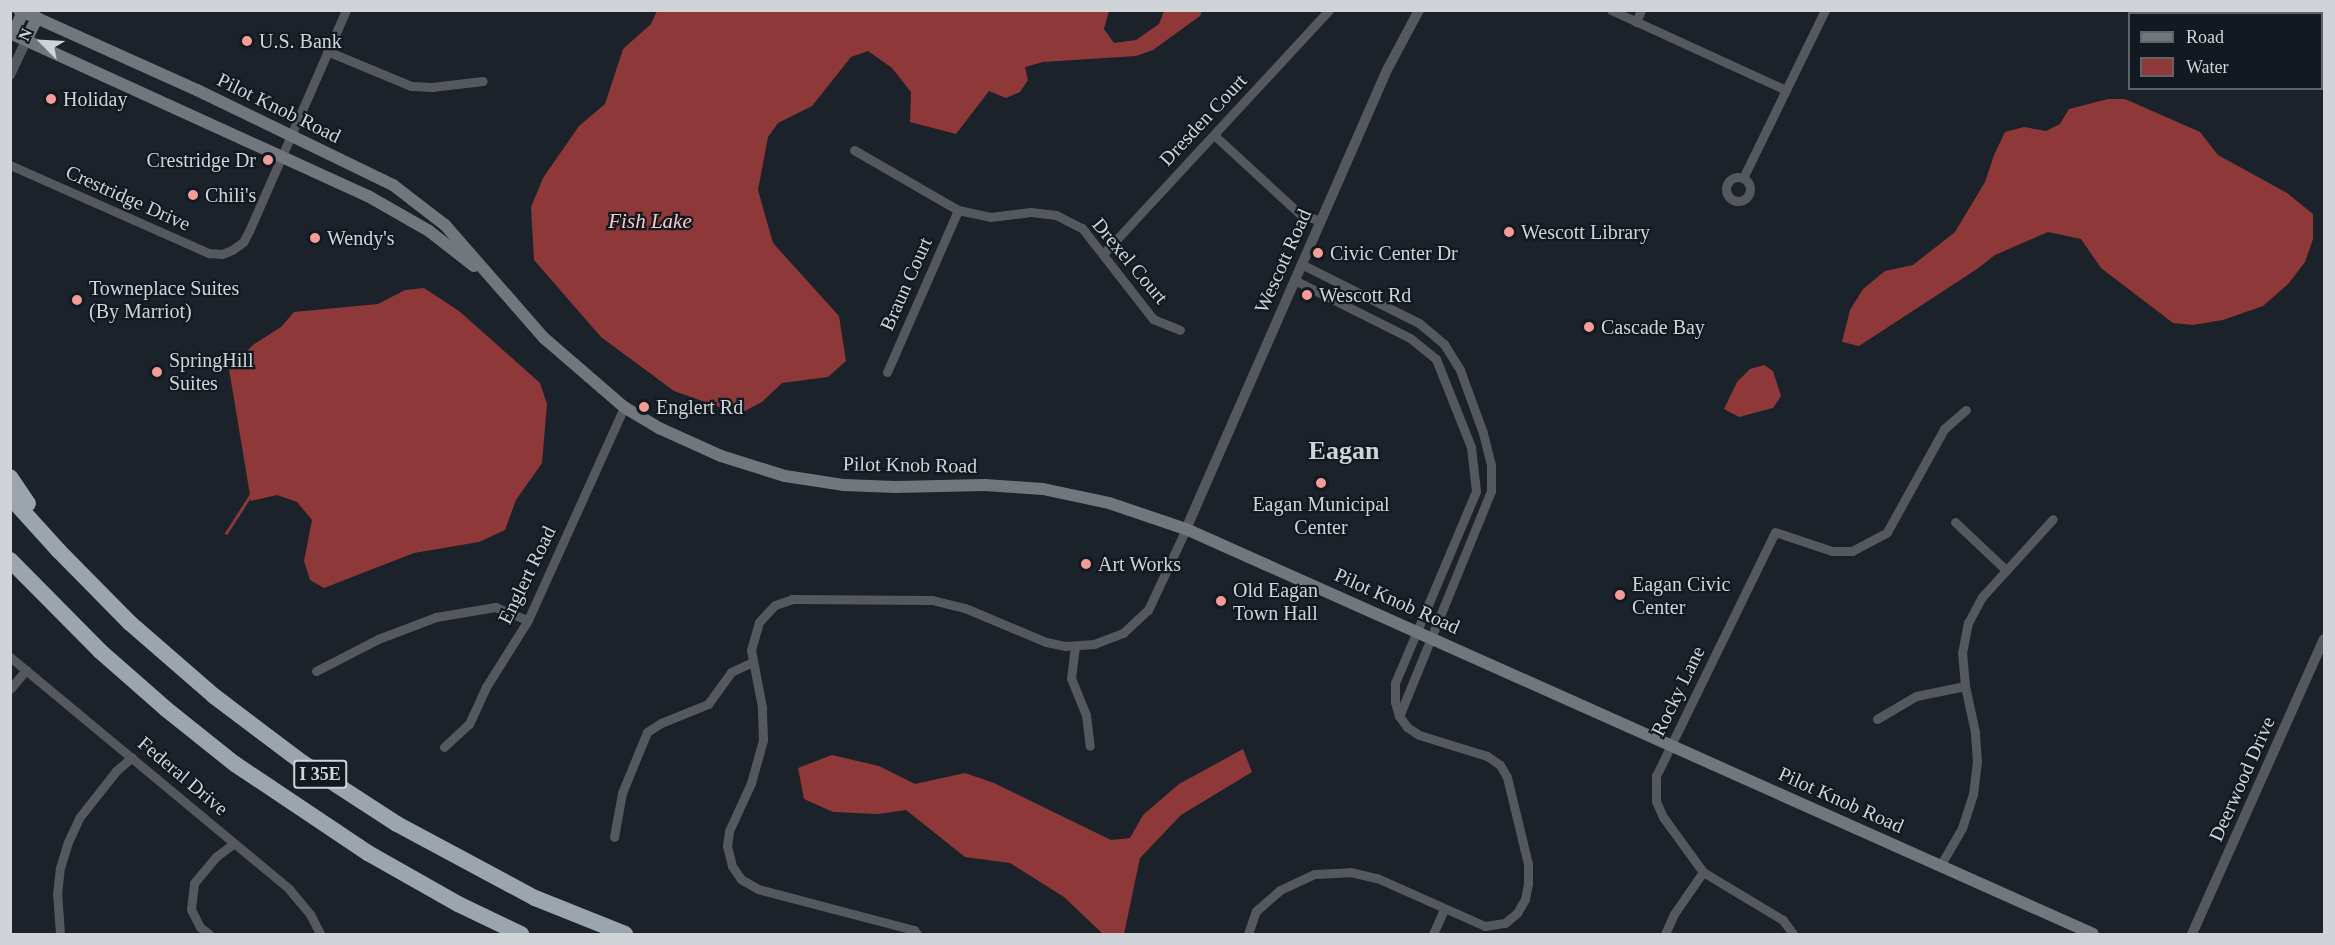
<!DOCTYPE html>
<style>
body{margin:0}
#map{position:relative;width:2335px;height:945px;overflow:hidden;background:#1c222a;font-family:"Times New Roman",serif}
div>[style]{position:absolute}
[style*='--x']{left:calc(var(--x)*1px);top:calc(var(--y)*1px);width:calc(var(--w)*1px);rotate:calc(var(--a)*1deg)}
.water>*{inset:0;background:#8e3839}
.stream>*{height:3px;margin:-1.5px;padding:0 1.5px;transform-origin:1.5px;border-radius:1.5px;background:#8e3839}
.minor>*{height:9px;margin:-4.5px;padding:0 4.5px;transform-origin:4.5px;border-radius:4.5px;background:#55585c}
.minor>.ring{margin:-4.5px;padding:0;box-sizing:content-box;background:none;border:9px solid #55585c;border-radius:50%}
.tertiary>*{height:10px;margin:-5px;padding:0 5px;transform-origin:5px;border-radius:5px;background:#55585c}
.secondary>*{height:12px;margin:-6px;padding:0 6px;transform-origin:6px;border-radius:6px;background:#72777d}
.motorway>*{height:16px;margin:-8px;padding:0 8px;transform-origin:8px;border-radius:8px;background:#9ca4ae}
.dots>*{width:16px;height:16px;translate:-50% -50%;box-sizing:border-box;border:3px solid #131920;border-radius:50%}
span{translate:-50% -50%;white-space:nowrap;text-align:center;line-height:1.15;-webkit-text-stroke:4.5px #131920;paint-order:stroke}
.shield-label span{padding:2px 4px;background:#131920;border:2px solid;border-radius:4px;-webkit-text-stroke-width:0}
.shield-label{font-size:18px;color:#d0d4d9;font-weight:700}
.poi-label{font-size:20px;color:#d0d4d9}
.left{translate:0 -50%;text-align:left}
.right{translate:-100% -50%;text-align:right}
.street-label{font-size:20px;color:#d0d4d9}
.water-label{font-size:21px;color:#fbc7c5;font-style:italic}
.district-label{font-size:26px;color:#d0d4d9;font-weight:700}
.frame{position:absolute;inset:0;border:12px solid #d0d4d9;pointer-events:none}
.legend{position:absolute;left:2128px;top:12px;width:195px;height:78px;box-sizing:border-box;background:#131920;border:2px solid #5f646a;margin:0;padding:8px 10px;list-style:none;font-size:18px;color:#d0d4d9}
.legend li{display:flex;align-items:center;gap:12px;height:30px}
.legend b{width:30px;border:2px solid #5f646a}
.north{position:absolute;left:12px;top:12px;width:60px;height:60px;-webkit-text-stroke:4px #131920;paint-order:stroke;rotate:294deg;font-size:16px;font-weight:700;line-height:24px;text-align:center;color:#d0d4d9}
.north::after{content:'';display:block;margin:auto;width:21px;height:27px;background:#d0d4d9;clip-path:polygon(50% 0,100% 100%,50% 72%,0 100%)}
</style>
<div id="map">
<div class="water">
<div style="clip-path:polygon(657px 11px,1109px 11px,1104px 29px,1114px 43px,1136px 40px,1159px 24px,1164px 11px,1202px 11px,1200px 16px,1153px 50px,1136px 56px,1043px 62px,1025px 67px,1028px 80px,1020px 92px,1006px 98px,989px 91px,956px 134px,910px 122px,911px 92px,892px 68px,868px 51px,851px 57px,812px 106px,778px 123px,768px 137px,758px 190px,773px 243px,839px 316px,846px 361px,828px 377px,782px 383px,762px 402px,739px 414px,674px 391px,601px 337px,534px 260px,531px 207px,543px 178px,579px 126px,605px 104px,623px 49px,651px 24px)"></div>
<div style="clip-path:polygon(2108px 99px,2125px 99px,2200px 132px,2218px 155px,2287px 193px,2313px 214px,2313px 239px,2305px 262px,2289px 283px,2263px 306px,2223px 320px,2193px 325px,2173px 323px,2101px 268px,2081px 239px,2048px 232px,1995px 255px,1977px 269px,1859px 346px,1842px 342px,1850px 310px,1863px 289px,1885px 271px,1913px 265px,1955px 232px,1985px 182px,1994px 155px,2005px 132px,2024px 127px,2046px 131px,2060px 124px,2069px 109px)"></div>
<div style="clip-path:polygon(424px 288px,459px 311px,540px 383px,547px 404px,542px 463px,516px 500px,505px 530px,479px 542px,414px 553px,324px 588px,310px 580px,304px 561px,312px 520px,297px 502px,277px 495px,251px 501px,229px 369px,253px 345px,281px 327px,294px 312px,378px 304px,405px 290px)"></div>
<div style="clip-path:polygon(1764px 365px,1773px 371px,1781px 396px,1773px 408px,1739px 417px,1724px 409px,1737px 382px,1750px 369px)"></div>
<div style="clip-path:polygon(1243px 749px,1252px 772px,1181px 815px,1140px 858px,1124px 934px,1103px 934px,1064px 897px,1010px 863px,965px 857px,906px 810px,878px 814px,833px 812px,804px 799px,798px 768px,832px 755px,879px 766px,915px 784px,965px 773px,994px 783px,1111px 840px,1130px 838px,1143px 815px,1179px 784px)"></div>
</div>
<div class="stream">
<div style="--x:226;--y:533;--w:46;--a:-57.3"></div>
</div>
<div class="minor">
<div style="--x:1611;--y:10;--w:192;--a:24.6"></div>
<div style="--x:1636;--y:22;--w:13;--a:-67"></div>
<div style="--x:327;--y:51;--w:91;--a:22.6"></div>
<div style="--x:411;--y:86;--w:21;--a:3"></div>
<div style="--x:432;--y:87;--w:51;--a:-6.7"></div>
<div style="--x:1214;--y:135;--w:117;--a:42.6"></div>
<div style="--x:1300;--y:214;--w:21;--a:19"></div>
<div style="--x:854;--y:150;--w:120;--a:30"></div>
<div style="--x:958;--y:210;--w:33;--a:12"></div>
<div style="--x:990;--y:217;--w:41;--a:-7"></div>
<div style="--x:1031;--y:212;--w:25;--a:7"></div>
<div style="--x:1056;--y:215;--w:29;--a:27"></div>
<div style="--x:1082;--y:228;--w:115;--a:52"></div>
<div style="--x:1153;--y:319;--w:29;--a:22"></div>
<div style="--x:10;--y:165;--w:218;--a:23.9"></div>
<div style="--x:209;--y:253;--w:13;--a:4"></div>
<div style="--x:222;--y:254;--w:11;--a:-22"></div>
<div style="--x:232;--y:250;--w:14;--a:-36"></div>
<div style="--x:243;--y:242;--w:13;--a:-61"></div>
<div style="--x:249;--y:231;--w:241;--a:-66.3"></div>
<div class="ring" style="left:1726px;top:177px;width:15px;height:15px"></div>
<div style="--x:1743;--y:178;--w:187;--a:-64"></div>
<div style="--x:1104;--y:253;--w:331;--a:-47.2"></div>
<div style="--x:1301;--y:264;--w:132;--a:26.6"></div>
<div style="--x:1419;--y:323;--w:33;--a:40"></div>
<div style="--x:1444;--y:344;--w:31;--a:58"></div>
<div style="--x:1460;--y:370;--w:67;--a:69.9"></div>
<div style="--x:1483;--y:433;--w:33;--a:76"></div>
<div style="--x:1491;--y:465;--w:26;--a:90"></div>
<div style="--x:1491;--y:491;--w:243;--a:112.2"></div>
<div style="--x:887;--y:372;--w:177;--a:-66.3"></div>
<div style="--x:1955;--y:522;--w:70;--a:43.3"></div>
<div style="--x:1075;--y:646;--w:32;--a:97"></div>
<div style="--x:1071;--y:678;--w:40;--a:68"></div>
<div style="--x:1086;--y:715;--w:31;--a:83"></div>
<div style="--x:10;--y:657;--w:363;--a:39.7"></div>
<div style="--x:289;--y:889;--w:33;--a:50"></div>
<div style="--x:310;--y:914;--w:22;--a:63"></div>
<div style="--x:316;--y:671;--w:70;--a:-27.3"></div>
<div style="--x:378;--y:639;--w:62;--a:-20.8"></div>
<div style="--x:436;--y:617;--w:60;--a:-9.6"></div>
<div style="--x:495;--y:607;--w:35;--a:22"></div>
<div style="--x:10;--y:689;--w:25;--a:-50"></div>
<div style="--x:1877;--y:719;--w:45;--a:-30.5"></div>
<div style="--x:1916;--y:696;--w:50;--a:-11.5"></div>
<div style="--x:444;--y:747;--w:34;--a:-43"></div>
<div style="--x:469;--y:724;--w:41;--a:-65.3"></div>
<div style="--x:486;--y:687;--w:79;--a:-57.9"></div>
<div style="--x:528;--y:620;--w:234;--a:-65.7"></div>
<div style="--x:614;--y:837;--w:45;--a:-79.7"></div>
<div style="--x:622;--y:793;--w:66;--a:-67.7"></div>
<div style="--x:647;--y:732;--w:17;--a:-33"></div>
<div style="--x:661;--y:723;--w:51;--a:-22"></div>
<div style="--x:708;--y:704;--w:39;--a:-54"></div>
<div style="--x:731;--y:672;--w:23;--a:-25"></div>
<div style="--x:1940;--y:866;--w:44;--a:-59.9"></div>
<div style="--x:1962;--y:828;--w:36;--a:-72"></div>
<div style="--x:1973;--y:794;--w:32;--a:-83"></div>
<div style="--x:1977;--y:762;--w:30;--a:-94"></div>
<div style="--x:1975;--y:732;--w:47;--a:-102.3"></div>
<div style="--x:1965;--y:686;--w:33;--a:-95"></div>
<div style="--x:1962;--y:653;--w:31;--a:-79"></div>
<div style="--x:1968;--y:623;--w:30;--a:-62"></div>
<div style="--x:1982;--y:597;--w:105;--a:-47.7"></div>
<div style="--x:60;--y:934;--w:39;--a:-94"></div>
<div style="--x:57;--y:895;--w:27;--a:-84"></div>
<div style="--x:60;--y:868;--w:27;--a:-73"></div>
<div style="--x:68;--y:842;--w:26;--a:-65"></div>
<div style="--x:79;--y:818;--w:60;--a:-51.8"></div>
<div style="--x:116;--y:771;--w:21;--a:-41"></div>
<div style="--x:209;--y:934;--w:11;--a:-142"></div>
<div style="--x:200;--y:927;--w:20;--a:-117"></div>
<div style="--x:191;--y:909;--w:26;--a:-83"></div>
<div style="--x:194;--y:883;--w:35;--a:-50"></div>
<div style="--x:217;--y:856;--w:21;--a:-37"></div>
<div style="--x:917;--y:934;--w:5;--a:-127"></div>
<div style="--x:914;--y:930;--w:161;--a:-165.3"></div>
<div style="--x:758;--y:889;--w:20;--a:-150"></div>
<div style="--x:741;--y:879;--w:16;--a:-125"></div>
<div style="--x:732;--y:866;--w:21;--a:-104"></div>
<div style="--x:727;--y:846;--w:15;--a:-82"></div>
<div style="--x:729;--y:831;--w:53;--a:-65.4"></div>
<div style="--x:751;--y:783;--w:45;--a:-74.4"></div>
<div style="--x:763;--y:740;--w:33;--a:-92"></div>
<div style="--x:762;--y:707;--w:58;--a:-100.9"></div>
<div style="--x:751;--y:650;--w:29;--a:-74"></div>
<div style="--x:759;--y:622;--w:23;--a:-47"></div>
<div style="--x:775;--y:605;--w:18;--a:-19"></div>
<div style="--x:792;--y:599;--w:140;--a:0.4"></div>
<div style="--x:932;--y:600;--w:34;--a:14"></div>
<div style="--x:965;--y:608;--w:88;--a:22.8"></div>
<div style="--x:1046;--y:642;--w:19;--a:12"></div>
<div style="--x:1065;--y:646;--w:29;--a:-4"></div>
<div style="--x:1094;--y:644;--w:31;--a:-21"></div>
<div style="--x:1123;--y:633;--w:34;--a:-43"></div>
<div style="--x:1148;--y:610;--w:89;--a:-64.9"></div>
<div style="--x:1248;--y:934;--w:24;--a:-71"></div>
<div style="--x:1256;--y:911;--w:32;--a:-41"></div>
<div style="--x:1280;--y:890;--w:38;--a:-25"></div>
<div style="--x:1315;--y:874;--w:35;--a:-3"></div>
<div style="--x:1350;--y:872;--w:28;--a:13"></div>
<div style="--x:1377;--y:878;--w:118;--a:24"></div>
<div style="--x:1485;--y:926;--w:20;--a:-9"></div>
<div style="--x:1505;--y:923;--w:16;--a:-40"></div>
<div style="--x:1517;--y:913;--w:16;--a:-60"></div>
<div style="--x:1525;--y:899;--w:16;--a:-79"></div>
<div style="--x:1528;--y:883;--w:19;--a:-90"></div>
<div style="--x:1528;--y:864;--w:89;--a:-103.6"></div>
<div style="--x:1507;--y:777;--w:14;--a:-120"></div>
<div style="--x:1500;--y:765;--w:16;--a:-145"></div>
<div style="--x:1487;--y:756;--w:71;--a:-162.8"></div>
<div style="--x:1419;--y:735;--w:14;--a:-146"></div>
<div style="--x:1407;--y:727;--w:14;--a:-126"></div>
<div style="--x:1399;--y:716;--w:15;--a:-106"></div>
<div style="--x:1395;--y:702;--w:19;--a:-90"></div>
<div style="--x:1395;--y:683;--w:208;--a:-67.1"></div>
<div style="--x:1476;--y:491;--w:44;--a:-96.5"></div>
<div style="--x:1471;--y:447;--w:95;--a:-111.7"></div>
<div style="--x:1436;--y:359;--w:33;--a:-141"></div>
<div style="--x:1410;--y:338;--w:130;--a:-153.4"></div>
<div style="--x:1433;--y:934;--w:27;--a:-66"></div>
<div style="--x:1665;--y:934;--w:22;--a:-66"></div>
<div style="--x:1674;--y:914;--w:51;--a:-55.4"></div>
<div style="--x:1793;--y:934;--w:17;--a:-126"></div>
<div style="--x:1783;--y:920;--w:93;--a:-149"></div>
<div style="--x:1703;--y:872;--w:68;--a:-126"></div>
<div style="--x:1663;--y:817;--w:17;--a:-114"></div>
<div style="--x:1656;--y:801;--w:25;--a:-90"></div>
<div style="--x:1656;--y:776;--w:271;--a:-64"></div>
<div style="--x:1775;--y:532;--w:60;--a:18.4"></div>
<div style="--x:1832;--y:551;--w:20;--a:0"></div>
<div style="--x:1852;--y:551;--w:40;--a:-28"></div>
<div style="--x:1887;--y:532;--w:118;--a:-61"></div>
<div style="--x:1944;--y:429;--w:29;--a:-41"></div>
</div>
<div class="tertiary">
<div style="--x:2149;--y:10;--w:6;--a:45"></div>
<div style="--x:2322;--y:46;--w:2;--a:0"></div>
<div style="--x:10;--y:75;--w:38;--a:-65"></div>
<div style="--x:1186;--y:529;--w:501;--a:-66.35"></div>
<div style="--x:1387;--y:70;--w:68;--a:-61.9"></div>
<div style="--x:2192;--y:934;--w:323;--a:-65.9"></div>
</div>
<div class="secondary">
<div style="--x:19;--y:10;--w:195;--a:24.2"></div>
<div style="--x:197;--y:90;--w:218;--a:25.9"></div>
<div style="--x:393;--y:185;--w:66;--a:37.6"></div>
<div style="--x:445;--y:225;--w:150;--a:48.8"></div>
<div style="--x:544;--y:338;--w:106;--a:40.8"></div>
<div style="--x:624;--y:407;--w:41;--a:31"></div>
<div style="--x:659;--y:428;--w:68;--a:24.3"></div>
<div style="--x:721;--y:456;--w:67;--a:17.4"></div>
<div style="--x:785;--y:476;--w:60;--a:8.7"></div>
<div style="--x:844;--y:485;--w:51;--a:2.2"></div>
<div style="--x:895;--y:487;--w:90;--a:-1.3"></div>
<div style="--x:985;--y:485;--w:58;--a:3.9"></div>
<div style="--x:1043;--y:489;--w:67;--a:12"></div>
<div style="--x:1109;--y:503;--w:81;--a:18.7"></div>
<div style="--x:1186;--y:529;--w:993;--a:24.06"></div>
<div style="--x:10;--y:33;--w:393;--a:24.5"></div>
<div style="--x:368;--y:196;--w:70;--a:29.8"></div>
<div style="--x:429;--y:231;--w:57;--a:37.9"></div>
<div style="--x:13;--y:34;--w:24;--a:-66"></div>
<div style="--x:26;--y:40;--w:25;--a:-63"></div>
</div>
<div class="motorway">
<div style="--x:10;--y:477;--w:32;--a:56"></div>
<div style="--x:10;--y:497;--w:72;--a:47.8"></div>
<div style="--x:58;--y:550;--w:103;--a:45.4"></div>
<div style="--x:130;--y:623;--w:111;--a:41"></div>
<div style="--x:214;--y:696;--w:111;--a:37"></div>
<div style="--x:303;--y:763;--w:112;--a:33"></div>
<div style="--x:397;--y:824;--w:157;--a:28.2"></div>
<div style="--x:535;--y:898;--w:97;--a:21.8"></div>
<div style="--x:10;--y:560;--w:128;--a:45.3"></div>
<div style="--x:100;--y:651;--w:88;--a:41.3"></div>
<div style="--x:166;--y:709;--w:88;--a:38.6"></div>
<div style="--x:235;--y:764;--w:160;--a:33.8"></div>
<div style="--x:368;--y:853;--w:103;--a:29.5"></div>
<div style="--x:458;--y:904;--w:70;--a:25.5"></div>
</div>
<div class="dots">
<div style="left:247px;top:41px;background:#f59b98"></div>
<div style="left:51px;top:99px;background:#f59b98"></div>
<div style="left:268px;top:160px;background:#f59b98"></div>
<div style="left:193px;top:195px;background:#f59b98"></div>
<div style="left:1509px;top:232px;background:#f59b98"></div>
<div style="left:315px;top:238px;background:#f59b98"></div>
<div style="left:1318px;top:253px;background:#f59b98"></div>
<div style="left:1307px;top:295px;background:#f59b98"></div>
<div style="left:77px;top:300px;background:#f59b98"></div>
<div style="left:1589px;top:327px;background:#f59b98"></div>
<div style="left:157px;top:372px;background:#f59b98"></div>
<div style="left:644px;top:407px;background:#f59b98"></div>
<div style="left:1321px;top:483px;background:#f59b98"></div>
<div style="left:1086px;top:564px;background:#f59b98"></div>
<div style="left:1620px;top:595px;background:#f59b98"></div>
<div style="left:1221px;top:601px;background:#f59b98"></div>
</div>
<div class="shield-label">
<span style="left:320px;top:774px">I 35E</span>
</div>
<div class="poi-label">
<span class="left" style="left:259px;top:41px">U.S. Bank</span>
<span class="left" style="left:63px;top:99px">Holiday</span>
<span class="right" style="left:256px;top:160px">Crestridge Dr</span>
<span class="left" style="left:205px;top:195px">Chili's</span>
<span class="left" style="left:1521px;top:232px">Wescott Library</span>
<span class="left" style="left:327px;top:238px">Wendy's</span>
<span class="left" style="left:1330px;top:253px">Civic Center Dr</span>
<span class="left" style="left:89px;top:300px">Towneplace Suites<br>(By Marriot)</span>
<span class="left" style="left:1319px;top:295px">Wescott Rd</span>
<span class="left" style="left:1601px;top:327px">Cascade Bay</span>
<span class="left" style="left:169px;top:372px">SpringHill<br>Suites</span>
<span class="left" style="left:656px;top:407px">Englert Rd</span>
<span style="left:1321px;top:516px">Eagan Municipal<br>Center</span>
<span class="left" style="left:1098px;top:564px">Art Works</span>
<span class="left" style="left:1632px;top:596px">Eagan Civic<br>Center</span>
<span class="left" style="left:1233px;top:602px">Old Eagan<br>Town Hall</span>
</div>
<div class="street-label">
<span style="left:279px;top:108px;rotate:26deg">Pilot Knob Road</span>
<span style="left:1203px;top:120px;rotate:-47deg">Dresden Court</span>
<span style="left:128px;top:198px;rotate:24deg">Crestridge Drive</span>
<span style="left:1130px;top:261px;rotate:50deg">Drexel Court</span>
<span style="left:1283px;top:261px;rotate:-66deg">Wescott Road</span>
<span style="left:906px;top:284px;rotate:-66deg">Braun Court</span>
<span style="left:910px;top:465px;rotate:1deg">Pilot Knob Road</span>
<span style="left:527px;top:575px;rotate:-64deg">Englert Road</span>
<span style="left:1397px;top:601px;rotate:24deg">Pilot Knob Road</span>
<span style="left:1678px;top:691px;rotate:-64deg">Rocky Lane</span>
<span style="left:183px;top:776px;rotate:40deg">Federal Drive</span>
<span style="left:2242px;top:779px;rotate:-66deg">Deerwood Drive</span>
<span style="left:1841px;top:800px;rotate:24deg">Pilot Knob Road</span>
</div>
<div class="water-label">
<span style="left:650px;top:221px">Fish Lake</span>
</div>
<div class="district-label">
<span style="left:1344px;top:451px">Eagan</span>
</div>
<div class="frame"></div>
<ul class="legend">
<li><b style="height:8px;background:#72777d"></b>Road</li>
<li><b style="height:16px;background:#8e3839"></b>Water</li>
</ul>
<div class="north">N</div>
</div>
